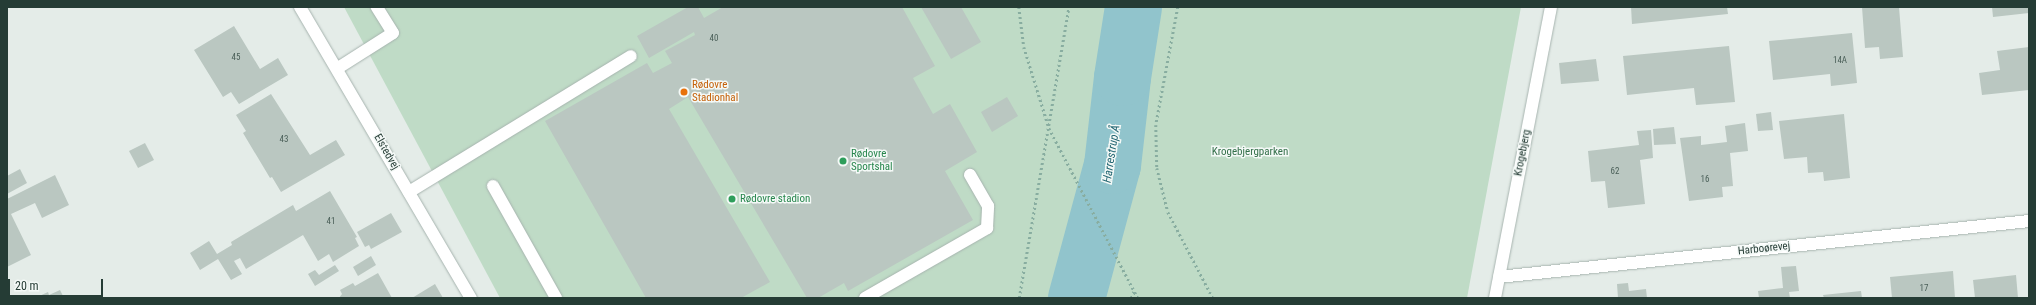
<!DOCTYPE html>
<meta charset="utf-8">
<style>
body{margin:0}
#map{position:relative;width:2036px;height:305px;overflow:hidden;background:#e4ece8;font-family:"Roboto Condensed",sans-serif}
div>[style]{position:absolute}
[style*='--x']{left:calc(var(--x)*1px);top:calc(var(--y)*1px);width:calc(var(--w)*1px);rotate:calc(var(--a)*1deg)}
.green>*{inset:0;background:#bfdbc6}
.river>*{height:57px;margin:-28.5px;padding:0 28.5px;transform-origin:28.5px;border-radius:28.5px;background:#91c4cc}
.building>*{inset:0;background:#bac7c1}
.path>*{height:2.5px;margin-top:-1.25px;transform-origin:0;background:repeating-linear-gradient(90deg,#88ada0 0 2px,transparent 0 5px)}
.roads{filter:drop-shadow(0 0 1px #a7b4af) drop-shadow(0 0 1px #a7b4af)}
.minor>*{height:12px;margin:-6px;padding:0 6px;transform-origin:6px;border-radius:6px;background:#fff}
.dots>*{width:11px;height:11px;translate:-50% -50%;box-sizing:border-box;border:2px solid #f4f9f7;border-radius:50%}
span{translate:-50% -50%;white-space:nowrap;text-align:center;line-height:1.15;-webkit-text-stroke:3px #f4f9f7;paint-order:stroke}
.number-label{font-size:9px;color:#4a5f58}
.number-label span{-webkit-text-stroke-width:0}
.food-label{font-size:11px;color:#c56008}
.left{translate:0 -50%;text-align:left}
.street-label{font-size:11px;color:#253c35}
.park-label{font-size:11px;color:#336f49}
.leisure-label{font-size:11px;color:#27864d}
.water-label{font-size:12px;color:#246773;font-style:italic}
.frame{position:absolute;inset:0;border:8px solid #253c35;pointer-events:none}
.scale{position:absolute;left:8px;top:279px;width:95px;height:18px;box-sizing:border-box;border:2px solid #253c35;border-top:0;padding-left:5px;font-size:12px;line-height:14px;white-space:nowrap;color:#253c35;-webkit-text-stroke:3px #f4f9f7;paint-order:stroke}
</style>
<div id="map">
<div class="green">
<div style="clip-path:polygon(344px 7px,1521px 7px,1467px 298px,500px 298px)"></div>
</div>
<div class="river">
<div style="--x:1076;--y:298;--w:138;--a:-74.9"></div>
<div style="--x:1112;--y:165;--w:89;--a:-83.5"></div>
<div style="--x:1122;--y:77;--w:71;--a:-81.1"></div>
</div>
<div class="building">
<div style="clip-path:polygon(688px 7px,698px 7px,704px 18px,723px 7px,902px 7px,935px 66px,913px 78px,933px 114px,950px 104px,977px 152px,945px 171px,973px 220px,848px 291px,844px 283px,818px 298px,807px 298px,688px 97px,669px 109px,770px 282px,741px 298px,646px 298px,545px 121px,647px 63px,653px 73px,672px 63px,665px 51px,695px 35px,694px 32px,649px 58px,637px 36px)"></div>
<div style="clip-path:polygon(921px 7px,961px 7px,981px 42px,951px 59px)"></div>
<div style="clip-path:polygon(1631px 7px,1727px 7px,1728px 14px,1632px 24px)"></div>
<div style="clip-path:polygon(1862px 7px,1899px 7px,1903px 57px,1880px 59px,1879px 47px,1865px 48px)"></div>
<div style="clip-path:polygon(1992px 7px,2029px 7px,2029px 13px,1993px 17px)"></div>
<div style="clip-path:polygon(234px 26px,260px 69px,278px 58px,288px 75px,239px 104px,231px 92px,223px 97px,194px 50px)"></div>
<div style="clip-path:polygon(1852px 33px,1857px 83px,1831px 86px,1830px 74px,1773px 80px,1769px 41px)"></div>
<div style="clip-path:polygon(1729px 46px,1735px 102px,1696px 105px,1694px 88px,1627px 95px,1623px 56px)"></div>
<div style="clip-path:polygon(2029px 47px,2029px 90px,1982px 95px,1979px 73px,2000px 70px,1997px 51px)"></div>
<div style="clip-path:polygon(1596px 59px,1599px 81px,1561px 84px,1559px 63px)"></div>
<div style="clip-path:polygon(271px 94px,310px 155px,336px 140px,345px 155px,281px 192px,272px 177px,270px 178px,243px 133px,246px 131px,236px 115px)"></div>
<div style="clip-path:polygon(1007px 97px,1018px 116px,992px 132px,981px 112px)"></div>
<div style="clip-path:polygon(1771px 112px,1773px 130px,1758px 131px,1756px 114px)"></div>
<div style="clip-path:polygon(1844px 114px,1850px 178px,1824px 181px,1823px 172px,1808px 173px,1807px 157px,1784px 159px,1779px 121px)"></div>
<div style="clip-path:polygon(1745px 123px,1748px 151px,1730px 153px,1733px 186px,1722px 187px,1723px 197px,1689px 201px,1680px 138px,1701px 136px,1701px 145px,1727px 142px,1725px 126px)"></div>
<div style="clip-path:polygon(1674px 127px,1676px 144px,1654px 145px,1653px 129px)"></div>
<div style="clip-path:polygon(1651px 130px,1653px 158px,1640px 160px,1645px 204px,1608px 208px,1605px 181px,1591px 182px,1588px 151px,1639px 145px,1637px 131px)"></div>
<div style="clip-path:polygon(145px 143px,154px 160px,138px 168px,129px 151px)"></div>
<div style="clip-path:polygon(20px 169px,27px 183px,7px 194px,7px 176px)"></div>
<div style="clip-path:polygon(55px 175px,69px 205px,42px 218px,35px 203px,11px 214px,31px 255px,7px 267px,7px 199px)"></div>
<div style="clip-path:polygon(330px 191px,357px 237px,355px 238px,359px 246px,333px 262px,329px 254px,318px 261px,303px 235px,246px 269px,240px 258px,234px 261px,242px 274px,231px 280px,218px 259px,200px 270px,190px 253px,209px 241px,217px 254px,232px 245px,231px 242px,293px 205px,296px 211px)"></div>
<div style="clip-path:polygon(391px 213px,402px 232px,371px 249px,369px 245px,365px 247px,357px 232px)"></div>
<div style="clip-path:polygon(371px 256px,376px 265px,358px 276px,353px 267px)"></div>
<div style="clip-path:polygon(335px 265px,339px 271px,315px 286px,308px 274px,315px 270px,319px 275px)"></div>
<div style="clip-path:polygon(1796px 266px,1799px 291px,1789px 292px,1790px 298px,1759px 298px,1758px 291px,1783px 288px,1781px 267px)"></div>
<div style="clip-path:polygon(1953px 271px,1955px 298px,1892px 298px,1890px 277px)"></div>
<div style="clip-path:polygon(378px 273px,392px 298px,339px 298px,342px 294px,340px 290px,353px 283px,355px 286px)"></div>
<div style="clip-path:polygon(2016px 275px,2018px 298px,1975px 298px,1973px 280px)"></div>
<div style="clip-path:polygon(1628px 283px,1629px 291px,1646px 289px,1647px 298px,1618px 298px,1617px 284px)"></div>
<div style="clip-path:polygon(435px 284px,443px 298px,412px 298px)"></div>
<div style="clip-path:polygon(60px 290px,64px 298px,35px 298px,48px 292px,49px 295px)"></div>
<div style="clip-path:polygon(1861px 291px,1862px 298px,1824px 298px,1823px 295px)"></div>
</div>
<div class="path">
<div style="--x:1019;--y:7;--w:40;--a:82.9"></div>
<div style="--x:1024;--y:47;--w:85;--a:72.8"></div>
<div style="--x:1049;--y:128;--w:192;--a:62.4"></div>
<div style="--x:1178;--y:7;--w:120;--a:100.6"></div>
<div style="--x:1156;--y:125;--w:43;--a:88.7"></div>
<div style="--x:1157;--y:168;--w:45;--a:76"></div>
<div style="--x:1168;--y:212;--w:97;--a:62.4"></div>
<div style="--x:1019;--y:298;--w:295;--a:-80.3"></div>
<div style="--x:1131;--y:298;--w:8;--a:-67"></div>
</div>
<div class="roads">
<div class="minor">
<div style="--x:300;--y:7;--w:338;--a:59.6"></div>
<div style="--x:338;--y:68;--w:65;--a:-32.5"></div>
<div style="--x:393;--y:33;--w:31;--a:-122"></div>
<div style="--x:493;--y:186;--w:129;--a:60.6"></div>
<div style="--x:409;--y:192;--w:260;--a:-31.5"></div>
<div style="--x:1499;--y:277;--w:533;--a:-6.03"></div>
<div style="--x:865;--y:298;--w:141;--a:-29.8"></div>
<div style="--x:987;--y:228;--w:22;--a:-87"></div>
<div style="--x:988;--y:206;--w:36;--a:-120"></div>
<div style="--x:1495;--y:298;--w:296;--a:-79.1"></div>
</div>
</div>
<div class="dots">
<div style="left:684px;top:92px;background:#e8710a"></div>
<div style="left:843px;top:161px;background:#2e9e5b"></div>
<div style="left:732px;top:199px;background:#2e9e5b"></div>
</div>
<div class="number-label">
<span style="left:714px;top:38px">40</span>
<span style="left:236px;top:57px">45</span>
<span style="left:1840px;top:60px">14A</span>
<span style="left:284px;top:139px">43</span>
<span style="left:1615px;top:171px">62</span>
<span style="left:1705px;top:179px">16</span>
<span style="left:331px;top:221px">41</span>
<span style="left:1924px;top:288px">17</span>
</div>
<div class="food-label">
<span class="left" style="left:692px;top:92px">Rødovre<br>Stadionhal</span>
</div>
<div class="street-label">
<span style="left:386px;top:152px;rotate:60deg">Elstedvej</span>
<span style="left:1523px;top:153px;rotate:-79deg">Krogebjerg</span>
<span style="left:1764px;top:249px;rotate:-6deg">Harboørevej</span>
</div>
<div class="park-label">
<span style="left:1250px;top:152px">Krogebjergparken</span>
</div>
<div class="leisure-label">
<span class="left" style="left:851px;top:161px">Rødovre<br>Sportshal</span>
<span class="left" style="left:740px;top:199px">Rødovre stadion</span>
</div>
<div class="water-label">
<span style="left:1112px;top:154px;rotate:-81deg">Harrestrup Å</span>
</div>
<div class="frame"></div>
<div class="scale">20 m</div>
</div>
